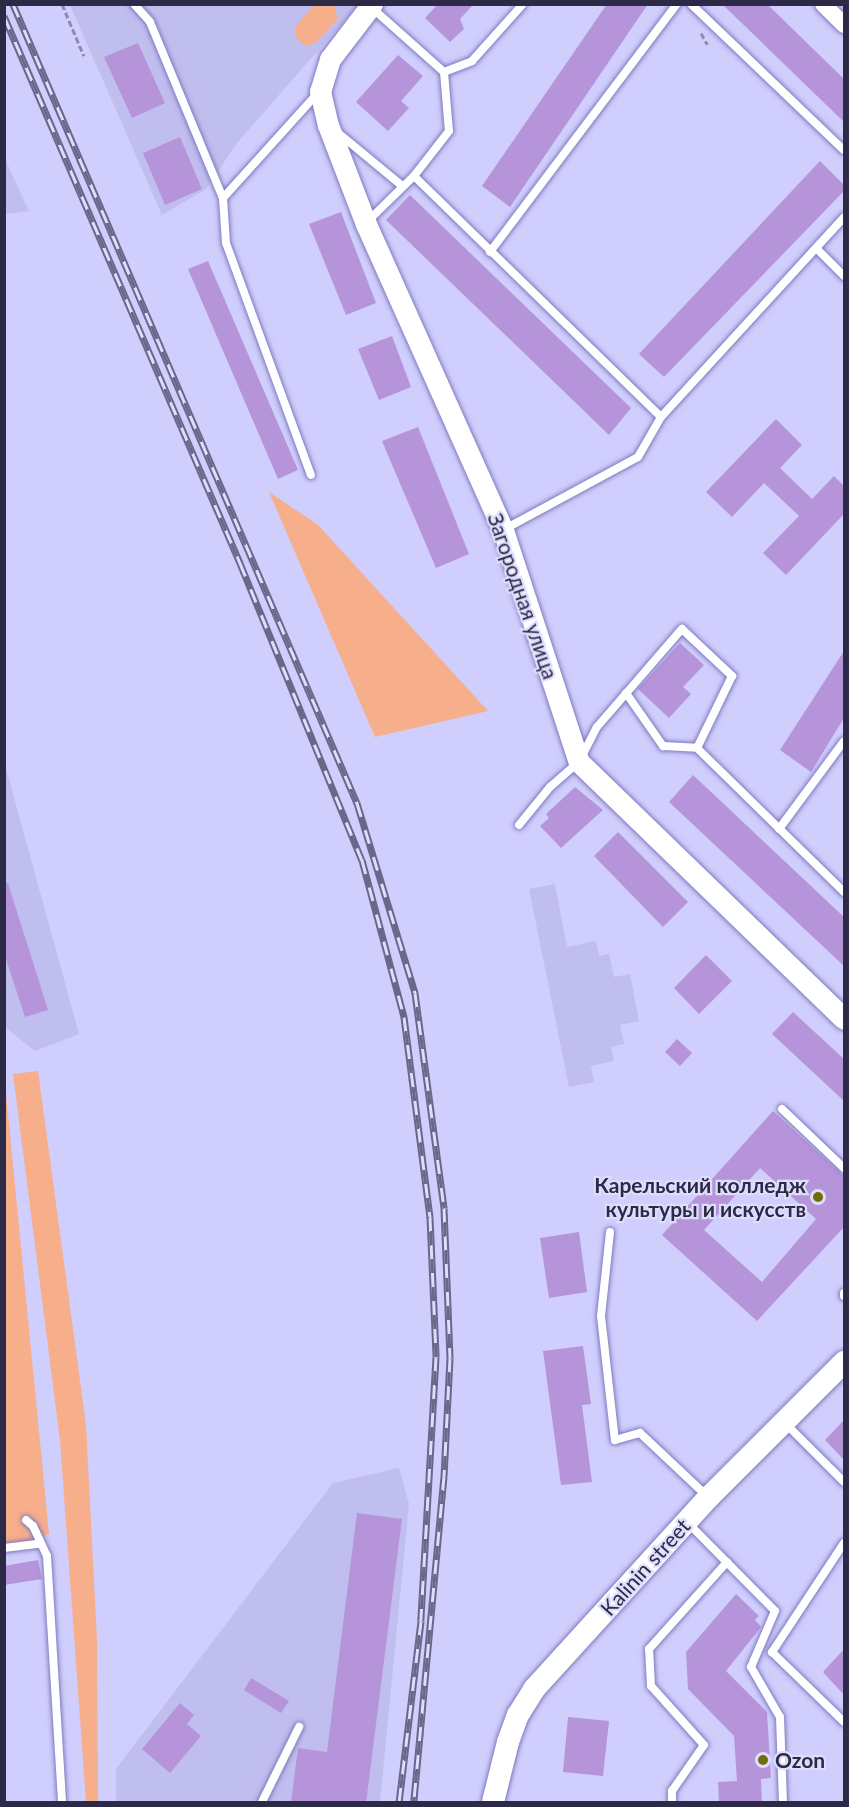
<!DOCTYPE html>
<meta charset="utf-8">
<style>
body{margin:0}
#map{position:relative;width:849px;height:1807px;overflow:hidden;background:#cfcefc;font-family:Lato,sans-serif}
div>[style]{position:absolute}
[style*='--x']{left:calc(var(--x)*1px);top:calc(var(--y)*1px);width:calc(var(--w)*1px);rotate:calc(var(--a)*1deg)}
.built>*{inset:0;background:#c0beee}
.green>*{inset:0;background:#f7ae8b}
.building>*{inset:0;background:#b694da}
.path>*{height:3px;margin-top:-1.5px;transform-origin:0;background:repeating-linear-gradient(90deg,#8c8ab1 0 6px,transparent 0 9px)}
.roads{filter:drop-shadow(0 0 2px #807ac0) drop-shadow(0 0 2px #807ac0)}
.service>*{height:8px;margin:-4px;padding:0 4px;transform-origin:4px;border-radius:4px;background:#fff}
.minor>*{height:16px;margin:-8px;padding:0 8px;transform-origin:8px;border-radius:8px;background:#fff}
.tertiary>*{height:21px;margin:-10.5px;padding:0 10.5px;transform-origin:10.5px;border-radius:10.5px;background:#fff}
.secondary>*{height:22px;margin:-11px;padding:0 11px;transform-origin:11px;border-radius:11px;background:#fff}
.rail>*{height:7px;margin-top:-3.5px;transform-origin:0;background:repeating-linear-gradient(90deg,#deddfc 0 14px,#69678a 0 28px);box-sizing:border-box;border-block:2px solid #69678a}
.dots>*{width:16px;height:16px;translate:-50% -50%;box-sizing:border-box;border:3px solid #deddfc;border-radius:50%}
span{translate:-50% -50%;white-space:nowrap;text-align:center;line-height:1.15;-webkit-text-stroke:4.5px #deddfc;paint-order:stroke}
.street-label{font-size:21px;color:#2c2a47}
.poi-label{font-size:21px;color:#2c2a47;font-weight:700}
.right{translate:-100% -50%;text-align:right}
.left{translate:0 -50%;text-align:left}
.frame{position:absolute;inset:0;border:6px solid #2c2a47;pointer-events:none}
</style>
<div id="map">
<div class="built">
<div style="clip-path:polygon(70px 5px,358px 5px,237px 143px,206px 189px,162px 215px)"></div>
<div style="clip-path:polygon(5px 159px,29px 211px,5px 214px)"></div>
<div style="clip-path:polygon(4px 761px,79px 1034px,35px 1051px,5px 1027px)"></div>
<div style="clip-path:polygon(555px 884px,567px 947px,596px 941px,599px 956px,609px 954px,614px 977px,630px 974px,639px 1021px,620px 1025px,624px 1044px,611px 1047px,614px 1061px,591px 1066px,594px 1082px,569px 1087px,529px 889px)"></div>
<div style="clip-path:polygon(399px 1468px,409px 1504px,380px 1802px,116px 1802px,116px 1769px,333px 1483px)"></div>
</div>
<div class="green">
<div style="clip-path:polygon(314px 5px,334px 5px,338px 19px,315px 43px,305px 46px,295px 36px,295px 27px)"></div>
<div style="clip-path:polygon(269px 492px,318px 525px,488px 711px,375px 737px)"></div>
<div style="clip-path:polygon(38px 1071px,86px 1425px,97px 1641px,98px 1802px,86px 1802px,60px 1440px,13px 1074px)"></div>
<div style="clip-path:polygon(4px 1073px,49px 1534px,5px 1549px,4px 1549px)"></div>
</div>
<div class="building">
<div style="clip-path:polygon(438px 4px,474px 4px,460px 19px,464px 29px,450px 42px,425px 18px)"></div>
<div style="clip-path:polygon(607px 4px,648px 4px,510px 207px,482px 186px)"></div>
<div style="clip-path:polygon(722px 4px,767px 4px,844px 79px,844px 122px)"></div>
<div style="clip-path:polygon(138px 43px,165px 103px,132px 118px,104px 57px)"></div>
<div style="clip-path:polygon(398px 55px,423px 76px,401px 101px,409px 108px,388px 131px,356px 102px)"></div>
<div style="clip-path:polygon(180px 137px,202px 189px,165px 205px,143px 153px)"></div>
<div style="clip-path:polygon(820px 161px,844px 185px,844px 191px,664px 377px,639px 354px)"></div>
<div style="clip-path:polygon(410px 195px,631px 408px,609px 435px,386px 220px)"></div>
<div style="clip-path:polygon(341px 212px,376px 303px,346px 315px,309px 224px)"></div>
<div style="clip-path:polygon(208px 261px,298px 470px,278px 479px,188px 269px)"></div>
<div style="clip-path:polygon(392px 336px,411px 387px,379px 400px,358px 349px)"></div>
<div style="clip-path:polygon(776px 419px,802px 445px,780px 468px,812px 499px,834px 476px,844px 486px,844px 514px,786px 575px,763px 553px,799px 516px,764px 483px,732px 517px,706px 492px)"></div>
<div style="clip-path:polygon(418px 427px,469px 554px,436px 568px,382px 441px)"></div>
<div style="clip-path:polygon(680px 643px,704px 665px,683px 687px,691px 694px,669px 718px,638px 689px)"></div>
<div style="clip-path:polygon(844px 651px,844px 718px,811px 772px,780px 750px)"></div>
<div style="clip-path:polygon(693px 775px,844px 917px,844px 966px,669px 802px)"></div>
<div style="clip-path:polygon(575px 787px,603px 810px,561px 848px,540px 826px,549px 818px,546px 814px)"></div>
<div style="clip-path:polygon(618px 832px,688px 902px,663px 927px,594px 856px)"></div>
<div style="clip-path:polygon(8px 883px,48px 1010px,25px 1017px,4px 953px,4px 884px)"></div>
<div style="clip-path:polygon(706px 955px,732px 981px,699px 1014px,674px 988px)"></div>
<div style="clip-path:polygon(793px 1012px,844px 1059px,844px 1101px,772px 1034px)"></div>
<div style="clip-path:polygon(677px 1039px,692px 1053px,680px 1066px,665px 1052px)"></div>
<div style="clip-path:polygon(evenodd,773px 1111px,844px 1176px,844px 1227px,757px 1321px,662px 1235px,773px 1111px,760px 1168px,816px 1219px,762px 1282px,704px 1230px,760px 1168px)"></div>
<div style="clip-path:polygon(579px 1232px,587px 1292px,549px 1298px,540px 1238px)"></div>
<div style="clip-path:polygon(583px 1346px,591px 1404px,582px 1405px,592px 1482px,561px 1485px,543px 1351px)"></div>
<div style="clip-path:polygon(844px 1420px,844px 1460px,825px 1440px)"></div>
<div style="clip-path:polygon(357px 1513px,402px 1519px,366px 1803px,291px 1803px,298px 1748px,327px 1752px)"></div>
<div style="clip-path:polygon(38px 1560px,42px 1579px,4px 1585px,4px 1566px)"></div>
<div style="clip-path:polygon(736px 1594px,759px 1616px,755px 1620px,761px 1627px,726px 1671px,767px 1712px,771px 1778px,761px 1779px,762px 1803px,719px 1803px,718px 1782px,737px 1781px,734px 1736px,688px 1689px,686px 1652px)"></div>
<div style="clip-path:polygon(844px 1649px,844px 1695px,823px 1672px)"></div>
<div style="clip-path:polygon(251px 1678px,289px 1701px,281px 1713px,244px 1690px)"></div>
<div style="clip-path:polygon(180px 1703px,194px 1715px,187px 1724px,201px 1736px,170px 1773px,142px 1749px)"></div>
<div style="clip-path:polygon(568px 1717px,609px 1721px,603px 1776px,563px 1772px)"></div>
</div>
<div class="path">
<div style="--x:62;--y:4;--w:56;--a:67.1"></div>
<div style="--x:701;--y:33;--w:13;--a:61"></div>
</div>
<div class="roads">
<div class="service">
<div style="--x:134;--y:4;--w:24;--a:48"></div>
<div style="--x:150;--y:22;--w:191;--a:67.5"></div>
<div style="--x:223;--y:198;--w:45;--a:86.2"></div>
<div style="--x:226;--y:243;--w:247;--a:69.9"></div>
<div style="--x:691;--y:4;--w:211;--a:43.7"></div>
<div style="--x:371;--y:7;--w:98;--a:41.7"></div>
<div style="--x:444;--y:72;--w:30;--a:-21"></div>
<div style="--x:472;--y:61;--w:76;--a:-48.2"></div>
<div style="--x:444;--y:72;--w:59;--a:85.2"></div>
<div style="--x:449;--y:131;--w:57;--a:127.9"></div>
<div style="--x:414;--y:176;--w:345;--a:44.3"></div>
<div style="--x:661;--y:417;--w:271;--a:-47.5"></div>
<div style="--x:337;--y:132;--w:83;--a:39.6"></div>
<div style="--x:223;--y:198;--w:140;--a:-47.9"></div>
<div style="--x:368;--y:221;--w:64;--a:-44.4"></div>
<div style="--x:816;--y:248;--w:40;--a:45"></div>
<div style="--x:490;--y:252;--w:311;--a:-53"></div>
<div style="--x:503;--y:530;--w:153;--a:-28.4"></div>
<div style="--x:638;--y:457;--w:46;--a:-60.1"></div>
<div style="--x:626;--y:693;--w:65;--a:55.1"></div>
<div style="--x:663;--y:746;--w:34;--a:3"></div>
<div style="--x:697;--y:748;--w:206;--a:44.4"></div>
<div style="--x:519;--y:825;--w:49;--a:-50.8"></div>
<div style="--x:550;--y:787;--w:38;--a:-41"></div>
<div style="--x:579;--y:762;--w:39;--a:-63"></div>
<div style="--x:597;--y:727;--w:130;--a:-49.1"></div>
<div style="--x:682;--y:629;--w:69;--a:43.2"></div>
<div style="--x:732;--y:676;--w:80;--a:115.9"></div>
<div style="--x:779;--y:829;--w:109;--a:-53.5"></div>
<div style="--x:782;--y:1109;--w:86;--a:43.6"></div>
<div style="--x:610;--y:1232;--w:84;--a:96.1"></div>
<div style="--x:601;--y:1316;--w:125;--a:83.6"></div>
<div style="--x:615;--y:1440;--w:26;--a:-16"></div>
<div style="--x:640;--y:1433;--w:93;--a:43.3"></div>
<div style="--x:844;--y:1293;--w:3;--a:90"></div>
<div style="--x:785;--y:1423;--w:83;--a:45"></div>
<div style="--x:26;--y:1520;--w:9;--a:41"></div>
<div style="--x:33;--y:1526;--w:33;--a:65"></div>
<div style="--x:47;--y:1556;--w:246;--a:86.5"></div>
<div style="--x:687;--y:1522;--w:125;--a:45.3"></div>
<div style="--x:775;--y:1611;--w:61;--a:113.2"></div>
<div style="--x:751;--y:1667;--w:58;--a:59.9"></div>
<div style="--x:780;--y:1717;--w:85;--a:88"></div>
<div style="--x:844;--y:1543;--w:131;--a:123.4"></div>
<div style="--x:772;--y:1652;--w:100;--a:44.2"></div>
<div style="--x:4;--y:1548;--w:35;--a:-7"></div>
<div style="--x:262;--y:1802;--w:84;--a:-63.7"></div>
<div style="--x:672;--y:1802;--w:11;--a:-90"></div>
<div style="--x:672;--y:1791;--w:56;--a:-55.2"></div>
<div style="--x:704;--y:1745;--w:79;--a:-131.9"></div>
<div style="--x:651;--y:1686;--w:37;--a:-93"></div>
<div style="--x:649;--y:1649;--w:117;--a:-48.1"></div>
</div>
<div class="minor">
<div style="--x:823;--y:4;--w:30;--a:45"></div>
</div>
<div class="tertiary">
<div style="--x:372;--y:4;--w:69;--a:127.4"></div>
<div style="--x:330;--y:59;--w:34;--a:107"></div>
<div style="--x:320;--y:91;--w:35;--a:77"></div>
<div style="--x:328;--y:125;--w:106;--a:69"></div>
<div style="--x:366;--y:224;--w:335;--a:65.9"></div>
<div style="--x:503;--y:530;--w:244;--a:71.9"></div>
<div style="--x:579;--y:762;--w:369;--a:44.1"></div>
</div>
<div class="secondary">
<div style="--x:493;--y:1802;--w:62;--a:-76"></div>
<div style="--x:508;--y:1742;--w:29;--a:-70"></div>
<div style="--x:518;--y:1715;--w:32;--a:-58"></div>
<div style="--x:535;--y:1688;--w:258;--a:-47.7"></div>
<div style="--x:709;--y:1497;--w:191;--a:-45"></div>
</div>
</div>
<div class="rail">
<div style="--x:13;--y:4;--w:870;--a:66.71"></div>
<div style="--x:357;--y:803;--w:199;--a:73"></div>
<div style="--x:415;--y:993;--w:217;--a:82.3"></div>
<div style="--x:444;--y:1208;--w:150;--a:87.7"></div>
<div style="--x:450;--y:1358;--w:118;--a:92.9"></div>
<div style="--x:444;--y:1476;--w:327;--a:95.3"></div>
<div style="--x:4;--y:16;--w:596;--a:66.66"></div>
<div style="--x:240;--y:563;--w:321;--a:67.7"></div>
<div style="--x:362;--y:860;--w:163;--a:75"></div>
<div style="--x:404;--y:1017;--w:202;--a:82.6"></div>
<div style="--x:430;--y:1217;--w:140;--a:87.5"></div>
<div style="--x:436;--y:1357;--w:264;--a:93.3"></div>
<div style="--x:421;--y:1621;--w:182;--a:96.9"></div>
</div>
<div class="dots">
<div style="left:818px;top:1197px;background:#726d0b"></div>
<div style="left:763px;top:1760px;background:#726d0b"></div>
</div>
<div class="street-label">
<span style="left:523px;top:596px;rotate:71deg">Загородная улица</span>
<span style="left:645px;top:1567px;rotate:-48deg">Kalinin street</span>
</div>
<div class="poi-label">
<span class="right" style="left:806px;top:1197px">Карельский колледж<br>культуры и искусств</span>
<span class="left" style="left:775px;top:1760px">Ozon</span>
</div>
<div class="frame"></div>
</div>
